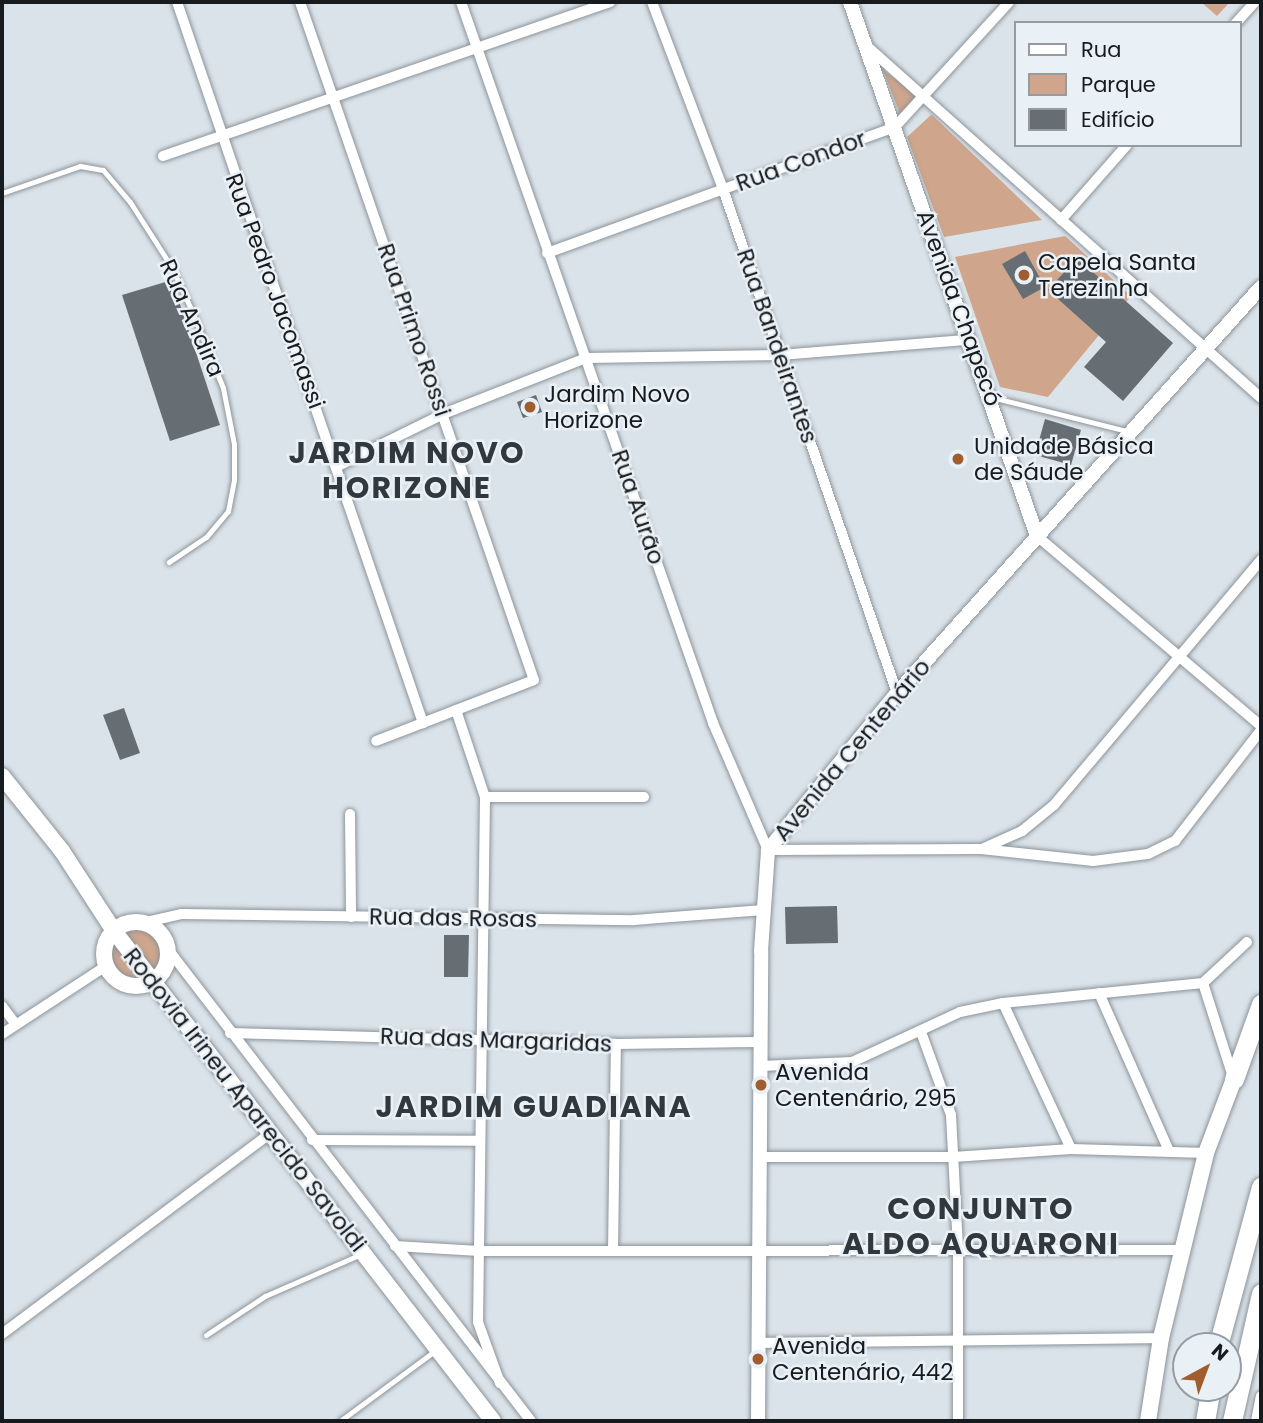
<!DOCTYPE html>
<meta charset="utf-8">
<style>
body{margin:0}
#map{position:relative;width:1263px;height:1423px;overflow:hidden;background:#dbe3ea;font-family:Poppins,sans-serif}
div>[style]{position:absolute}
[style*='--x']{left:calc(var(--x)*1px);top:calc(var(--y)*1px);width:calc(var(--w)*1px);rotate:calc(var(--a)*1deg)}
.green>*{inset:0;background:#cfa58c}
.building>*{inset:0;background:#676e73}
.roads{filter:drop-shadow(0 0 2px #8c9499) drop-shadow(0 0 2px #8c9499)}
.service>*{height:5px;margin:-2.5px;padding:0 2.5px;transform-origin:2.5px;border-radius:2.5px;background:#fff}
.minor>*{height:10px;margin:-5px;padding:0 5px;transform-origin:5px;border-radius:5px;background:#fff}
.tertiary>*{height:14px;margin:-7px;padding:0 7px;transform-origin:7px;border-radius:7px;background:#fff}
.secondary>*{height:16px;margin:-8px;padding:0 8px;transform-origin:8px;border-radius:8px;background:#fff}
.secondary>.ring{margin:-8px;padding:0;box-sizing:content-box;background:none;border:16px solid #fff;border-radius:50%}
.motorway>*{height:19px;margin:-9.5px;padding:0 9.5px;transform-origin:9.5px;border-radius:9.5px;background:#fff}
.dots>*{width:19px;height:19px;translate:-50% -50%;box-sizing:border-box;border:4px solid #e9f1f7;border-radius:50%}
span{translate:-50% -50%;white-space:nowrap;text-align:center;line-height:1.15;-webkit-text-stroke:5px #e9f1f7;paint-order:stroke}
.street-label{font-size:23px;color:#181b1d}
.poi-label{font-size:23px;color:#181b1d}
.left{translate:0 -50%;text-align:left}
.district-label{font-size:30px;color:#32393e;font-weight:700;letter-spacing:2px}
.frame{position:absolute;inset:0;border:4px solid #181b1d;pointer-events:none}
.legend{position:absolute;left:1014px;top:21px;width:228px;height:126px;box-sizing:border-box;background:#e9f1f7;border:2px solid #959ba0;margin:0;padding:9px 12px;list-style:none;font-size:21px;color:#181b1d}
.legend li{display:flex;align-items:center;gap:14px;height:35px}
.legend b{width:35px;border:2px solid #959ba0}
.north{position:absolute;left:1172px;top:1332px;width:70px;height:70px;box-sizing:border-box;background:#e9f1f7;border:2px solid #959ba0;border-radius:50%;rotate:41deg;font-size:19px;font-weight:700;line-height:28px;text-align:center;color:#181b1d}
.north::after{content:'';display:block;margin:auto;width:24px;height:32px;background:#a15d2e;clip-path:polygon(50% 0,100% 100%,50% 72%,0 100%)}
</style>
<div id="map">
<div class="green">
<div style="clip-path:polygon(1201px 2px,1230px 2px,1217px 16px)"></div>
<div style="clip-path:polygon(883px 70px,923px 99px,902px 119px)"></div>
<div style="clip-path:polygon(931px 115px,932px 115px,1042px 220px,944px 237px,907px 137px)"></div>
<div style="clip-path:polygon(1065px 236px,1131px 296px,1048px 397px,1000px 387px,955px 257px)"></div>
<div style="clip-path:polygon(140px 924px,164px 949px,157px 974px,121px 928px)"></div>
<div style="clip-path:polygon(111px 939px,145px 982px,127px 981px,112px 968px)"></div>
</div>
<div class="building">
<div style="clip-path:polygon(1025px 251px,1045px 287px,1023px 299px,1002px 264px)"></div>
<div style="clip-path:polygon(1077px 258px,1173px 343px,1123px 401px,1084px 367px,1106px 342px,1048px 290px)"></div>
<div style="clip-path:polygon(172px 280px,220px 425px,170px 441px,122px 295px)"></div>
<div style="clip-path:polygon(536px 395px,542px 412px,523px 418px,517px 402px)"></div>
<div style="clip-path:polygon(1045px 419px,1081px 430px,1071px 465px,1035px 455px)"></div>
<div style="clip-path:polygon(124px 708px,140px 753px,120px 760px,103px 715px)"></div>
<div style="clip-path:polygon(837px 906px,838px 943px,786px 944px,785px 907px)"></div>
<div style="clip-path:polygon(444px 935px,469px 935px,468px 977px,444px 977px)"></div>
</div>
<div class="roads">
<div class="service">
<div style="--x:2;--y:193;--w:83;--a:-19.1"></div>
<div style="--x:80;--y:166;--w:23;--a:10"></div>
<div style="--x:103;--y:170;--w:42;--a:49.8"></div>
<div style="--x:130;--y:202;--w:76;--a:57.4"></div>
<div style="--x:171;--y:266;--w:47;--a:65.1"></div>
<div style="--x:191;--y:309;--w:85;--a:67.9"></div>
<div style="--x:223;--y:388;--w:57;--a:78.9"></div>
<div style="--x:234;--y:444;--w:36;--a:90"></div>
<div style="--x:234;--y:480;--w:32;--a:101"></div>
<div style="--x:228;--y:511;--w:34;--a:130"></div>
<div style="--x:206;--y:537;--w:45;--a:146"></div>
<div style="--x:991;--y:397;--w:143;--a:14.1"></div>
<div style="--x:206;--y:1335;--w:71;--a:-33.5"></div>
<div style="--x:265;--y:1296;--w:105;--a:-23.6"></div>
<div style="--x:340;--y:1421;--w:119;--a:-36.5"></div>
</div>
<div class="minor">
<div style="--x:177;--y:2;--w:762;--a:71.16"></div>
<div style="--x:300;--y:2;--w:717;--a:70.96"></div>
<div style="--x:534;--y:680;--w:169;--a:158.9"></div>
<div style="--x:461;--y:2;--w:764;--a:70.73"></div>
<div style="--x:713;--y:723;--w:138;--a:66.6"></div>
<div style="--x:768;--y:850;--w:213;--a:-0.3"></div>
<div style="--x:981;--y:849;--w:113;--a:6.1"></div>
<div style="--x:1093;--y:861;--w:55;--a:-7.3"></div>
<div style="--x:1148;--y:854;--w:30;--a:-26"></div>
<div style="--x:1175;--y:841;--w:140;--a:-52.2"></div>
<div style="--x:652;--y:2;--w:200;--a:69.2"></div>
<div style="--x:723;--y:189;--w:533;--a:70.95"></div>
<div style="--x:1236;--y:23;--w:28;--a:-48"></div>
<div style="--x:869;--y:48;--w:526;--a:41.76"></div>
<div style="--x:163;--y:156;--w:473;--a:-19"></div>
<div style="--x:1061;--y:220;--w:100;--a:-48.7"></div>
<div style="--x:547;--y:253;--w:370;--a:-19.9"></div>
<div style="--x:895;--y:127;--w:169;--a:-47.6"></div>
<div style="--x:338;--y:466;--w:117;--a:-26.3"></div>
<div style="--x:443;--y:414;--w:154;--a:-21.4"></div>
<div style="--x:586;--y:358;--w:194;--a:-0.9"></div>
<div style="--x:780;--y:355;--w:189;--a:-4.6"></div>
<div style="--x:1037;--y:536;--w:294;--a:40.3"></div>
<div style="--x:456;--y:710;--w:92;--a:71.6"></div>
<div style="--x:485;--y:797;--w:525;--a:90.76"></div>
<div style="--x:478;--y:1322;--w:65;--a:70.2"></div>
<div style="--x:485;--y:797;--w:159;--a:0"></div>
<div style="--x:350;--y:814;--w:103;--a:89.4"></div>
<div style="--x:984;--y:848;--w:42;--a:-24.1"></div>
<div style="--x:1022;--y:831;--w:41;--a:-39.1"></div>
<div style="--x:1054;--y:805;--w:321;--a:-49.8"></div>
<div style="--x:142;--y:923;--w:41;--a:-12.7"></div>
<div style="--x:182;--y:914;--w:452;--a:0.8"></div>
<div style="--x:634;--y:920;--w:130;--a:-4.4"></div>
<div style="--x:167;--y:948;--w:597;--a:52.42"></div>
<div style="--x:1203;--y:983;--w:99;--a:72.3"></div>
<div style="--x:1203;--y:983;--w:60;--a:-43"></div>
<div style="--x:1099;--y:993;--w:171;--a:66.1"></div>
<div style="--x:1003;--y:1003;--w:161;--a:65"></div>
<div style="--x:2;--y:1006;--w:21;--a:53"></div>
<div style="--x:921;--y:1032;--w:88;--a:70.1"></div>
<div style="--x:951;--y:1115;--w:135;--a:87"></div>
<div style="--x:958;--y:1250;--w:171;--a:90"></div>
<div style="--x:230;--y:1033;--w:386;--a:1.6"></div>
<div style="--x:616;--y:1044;--w:146;--a:-0.8"></div>
<div style="--x:2;--y:1034;--w:124;--a:-33.2"></div>
<div style="--x:761;--y:1066;--w:91;--a:-2.5"></div>
<div style="--x:852;--y:1062;--w:119;--a:-24.8"></div>
<div style="--x:960;--y:1012;--w:44;--a:-11.8"></div>
<div style="--x:1003;--y:1003;--w:201;--a:-5.7"></div>
<div style="--x:312;--y:1140;--w:166;--a:0.3"></div>
<div style="--x:762;--y:1157;--w:191;--a:0"></div>
<div style="--x:953;--y:1157;--w:118;--a:-3.9"></div>
<div style="--x:1071;--y:1149;--w:135;--a:1.7"></div>
<div style="--x:395;--y:1246;--w:84;--a:3.4"></div>
<div style="--x:479;--y:1251;--w:704;--a:-0.08"></div>
<div style="--x:613;--y:1251;--w:207;--a:-89.2"></div>
<div style="--x:2;--y:1334;--w:336;--a:-36.8"></div>
<div style="--x:758;--y:1343;--w:403;--a:-0.7"></div>
<div style="--x:1256;--y:1421;--w:25;--a:-79"></div>
</div>
<div class="tertiary">
<div style="--x:850;--y:2;--w:566;--a:70.7"></div>
<div style="--x:758;--y:1421;--w:470;--a:-89.6"></div>
<div style="--x:761;--y:951;--w:101;--a:-86"></div>
<div style="--x:768;--y:850;--w:203;--a:-50.6"></div>
<div style="--x:897;--y:693;--w:545;--a:-48.12"></div>
</div>
<div class="secondary">
<div style="--x:2;--y:776;--w:96;--a:51.3"></div>
<div style="--x:62;--y:851;--w:95;--a:57"></div>
<div style="--x:114;--y:931;--w:619;--a:52.28"></div>
<div class="ring" style="left:104px;top:922px;width:48px;height:48px"></div>
<div style="--x:1148;--y:1421;--w:84;--a:-81.1"></div>
<div style="--x:1161;--y:1338;--w:190;--a:-76.3"></div>
<div style="--x:1206;--y:1153;--w:79;--a:-69.3"></div>
</div>
<div class="motorway">
<div style="--x:1234;--y:1079;--w:80;--a:-70.2"></div>
<div style="--x:1218;--y:1346;--w:165;--a:-74.9"></div>
<div style="--x:1205;--y:1421;--w:34;--a:-80"></div>
<div style="--x:1232;--y:1421;--w:131;--a:-77.2"></div>
</div>
</div>
<div class="dots">
<div style="left:1024px;top:275px;background:#a15d2e"></div>
<div style="left:530px;top:407px;background:#a15d2e"></div>
<div style="left:958px;top:459px;background:#a15d2e"></div>
<div style="left:761px;top:1085px;background:#a15d2e"></div>
<div style="left:758px;top:1359px;background:#a15d2e"></div>
</div>
<div class="street-label">
<span style="left:801px;top:161px;rotate:-20deg">Rua Condor</span>
<span style="left:275px;top:291px;rotate:70deg">Rua Pedro Jacomassi</span>
<span style="left:959px;top:308px;rotate:70deg">Avenida Chapecó</span>
<span style="left:192px;top:318px;rotate:66deg">Rua Andira</span>
<span style="left:414px;top:330px;rotate:71deg">Rua Primo Rossi</span>
<span style="left:777px;top:346px;rotate:71deg">Rua Bandeirantes</span>
<span style="left:638px;top:507px;rotate:71deg">Rua Aurão</span>
<span style="left:852px;top:750px;rotate:-50deg">Avenida Centenário</span>
<span style="left:453px;top:918px;rotate:1deg">Rua das Rosas</span>
<span style="left:496px;top:1040px;rotate:2deg">Rua das Margaridas</span>
<span style="left:245px;top:1100px;rotate:52deg">Rodovia Irineu Aparecido Savoldi</span>
</div>
<div class="poi-label">
<span class="left" style="left:1038px;top:275px">Capela Santa<br>Terezinha</span>
<span class="left" style="left:544px;top:407px">Jardim Novo<br>Horizone</span>
<span class="left" style="left:974px;top:459px">Unidade Básica<br>de Sáude</span>
<span class="left" style="left:775px;top:1085px">Avenida<br>Centenário, 295</span>
<span class="left" style="left:772px;top:1359px">Avenida<br>Centenário, 442</span>
</div>
<div class="district-label">
<span style="left:407px;top:470px">JARDIM NOVO<br>HORIZONE</span>
<span style="left:534px;top:1107px">JARDIM GUADIANA</span>
<span style="left:981px;top:1226px">CONJUNTO<br>ALDO AQUARONI</span>
</div>
<div class="frame"></div>
<ul class="legend">
<li><b style="height:9px;background:#fff"></b>Rua</li>
<li><b style="height:19px;background:#cfa58c"></b>Parque</li>
<li><b style="height:19px;background:#676e73"></b>Edifício</li>
</ul>
<div class="north">N</div>
</div>
